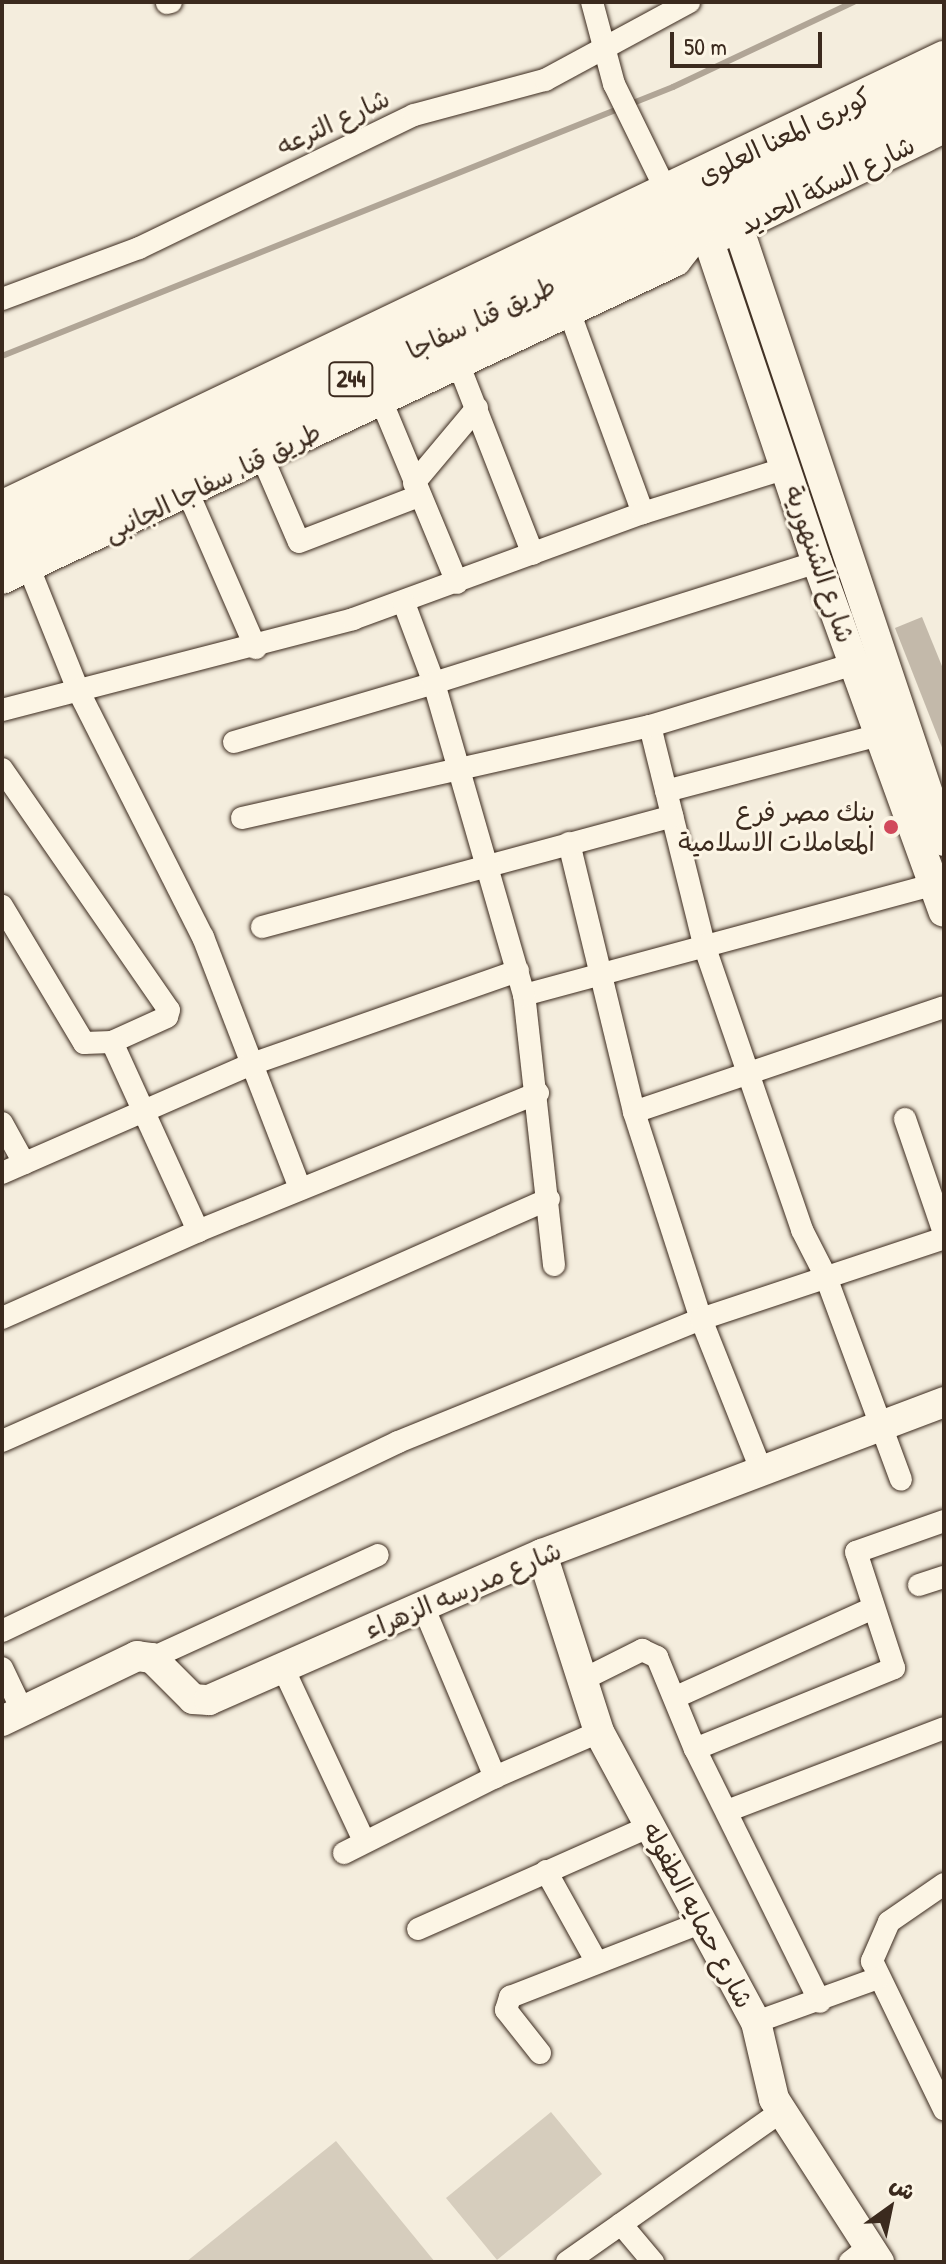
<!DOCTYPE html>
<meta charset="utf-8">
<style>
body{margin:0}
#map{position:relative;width:946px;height:2264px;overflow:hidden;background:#f4eddd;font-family:"Patrick Hand","Playpen Sans Arabic",sans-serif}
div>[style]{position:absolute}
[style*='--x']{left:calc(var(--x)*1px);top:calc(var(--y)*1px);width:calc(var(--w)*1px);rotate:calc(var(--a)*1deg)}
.green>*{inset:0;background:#d6cdbd}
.stream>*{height:6px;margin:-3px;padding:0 3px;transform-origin:3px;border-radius:3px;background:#b0a596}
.building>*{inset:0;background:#c3b9aa}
.roads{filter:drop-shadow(0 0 2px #3b2a1e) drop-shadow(0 0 2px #3b2a1e)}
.street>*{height:22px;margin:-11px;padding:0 11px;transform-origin:11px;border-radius:11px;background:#fcf5e5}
.secondary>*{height:30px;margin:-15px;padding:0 15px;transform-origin:15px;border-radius:15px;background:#fcf5e5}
.highway>*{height:38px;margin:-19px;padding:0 19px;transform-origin:19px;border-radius:19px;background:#fcf5e5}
.dots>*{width:22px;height:22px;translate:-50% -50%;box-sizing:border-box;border:4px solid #fcf5e5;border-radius:50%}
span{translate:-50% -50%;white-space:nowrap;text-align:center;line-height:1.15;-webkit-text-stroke:6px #fcf5e5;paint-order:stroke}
.shield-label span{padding:2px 6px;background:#fcf5e5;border:2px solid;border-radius:6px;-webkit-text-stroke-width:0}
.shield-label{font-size:24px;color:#3b2a1e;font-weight:700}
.street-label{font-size:26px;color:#3b2a1e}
.poi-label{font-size:26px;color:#3b2a1e}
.right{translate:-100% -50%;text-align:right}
.frame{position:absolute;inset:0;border:4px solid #3b2a1e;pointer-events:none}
.north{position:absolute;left:850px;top:2168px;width:80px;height:80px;-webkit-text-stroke:6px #fcf5e5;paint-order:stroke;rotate:33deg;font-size:22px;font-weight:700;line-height:32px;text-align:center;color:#3b2a1e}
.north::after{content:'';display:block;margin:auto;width:28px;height:36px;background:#3b2a1e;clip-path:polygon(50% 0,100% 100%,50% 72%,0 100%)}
.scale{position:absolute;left:670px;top:32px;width:152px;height:36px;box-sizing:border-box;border:4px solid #3b2a1e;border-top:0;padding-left:10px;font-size:24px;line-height:28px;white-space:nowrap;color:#3b2a1e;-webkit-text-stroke:6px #fcf5e5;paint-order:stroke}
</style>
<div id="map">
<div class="green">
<div style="clip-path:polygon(551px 2112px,602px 2174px,497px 2260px,446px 2198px)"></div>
<div style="clip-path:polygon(336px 2141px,435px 2262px,186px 2262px)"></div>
</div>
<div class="stream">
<div style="--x:2;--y:356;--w:723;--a:-21.85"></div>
<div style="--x:673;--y:87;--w:200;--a:-25.2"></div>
</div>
<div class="building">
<div style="clip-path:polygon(922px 617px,944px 671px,943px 750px,895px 628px)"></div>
</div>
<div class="roads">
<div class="street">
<div style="--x:592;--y:2;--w:85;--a:75"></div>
<div style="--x:614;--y:84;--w:120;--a:63.9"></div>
<div style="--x:167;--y:3;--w:4;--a:-14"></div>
<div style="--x:2;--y:299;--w:146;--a:-20.4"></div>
<div style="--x:139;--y:248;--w:305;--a:-25.8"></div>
<div style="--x:414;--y:115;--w:136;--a:-15"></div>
<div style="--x:545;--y:80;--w:164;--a:-28.4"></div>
<div style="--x:569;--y:311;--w:215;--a:69.9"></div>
<div style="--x:458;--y:363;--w:205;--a:68.6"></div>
<div style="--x:381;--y:400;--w:198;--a:67.4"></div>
<div style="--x:263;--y:459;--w:90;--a:66.6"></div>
<div style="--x:299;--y:542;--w:129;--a:-21"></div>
<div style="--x:414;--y:483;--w:98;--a:-50"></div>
<div style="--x:189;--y:495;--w:167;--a:66.4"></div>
<div style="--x:29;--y:568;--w:131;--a:68.1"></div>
<div style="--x:78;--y:690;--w:277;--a:63.2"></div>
<div style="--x:203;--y:937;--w:270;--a:68.9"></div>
<div style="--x:2;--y:710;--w:363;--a:-14.5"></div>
<div style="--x:353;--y:619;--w:309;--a:-20.1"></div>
<div style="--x:643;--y:513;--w:151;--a:-17.4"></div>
<div style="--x:650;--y:726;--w:226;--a:76.1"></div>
<div style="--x:704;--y:945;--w:301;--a:71"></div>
<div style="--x:802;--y:1230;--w:53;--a:62.9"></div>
<div style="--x:826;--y:1277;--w:216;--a:69.7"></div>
<div style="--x:234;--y:742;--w:209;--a:-16.4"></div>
<div style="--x:434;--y:683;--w:85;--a:-110.6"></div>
<div style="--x:2;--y:769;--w:293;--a:55.3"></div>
<div style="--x:169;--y:1010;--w:7;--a:106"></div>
<div style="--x:167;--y:1017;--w:60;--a:155.6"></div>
<div style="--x:112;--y:1042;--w:28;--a:178"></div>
<div style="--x:84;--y:1043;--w:160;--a:-120.9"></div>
<div style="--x:666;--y:791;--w:220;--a:-14.7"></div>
<div style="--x:242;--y:818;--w:418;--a:-12.7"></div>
<div style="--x:650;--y:726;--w:213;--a:-16.9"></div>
<div style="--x:569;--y:843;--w:277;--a:76.4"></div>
<div style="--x:634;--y:1112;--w:218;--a:72.1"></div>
<div style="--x:701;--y:1319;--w:162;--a:68.3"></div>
<div style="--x:262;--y:927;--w:425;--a:-15.1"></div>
<div style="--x:524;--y:995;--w:423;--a:-15.1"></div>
<div style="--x:112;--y:1042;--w:208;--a:65.5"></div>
<div style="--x:634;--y:1112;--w:327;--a:-18.7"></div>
<div style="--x:905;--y:1119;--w:120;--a:71.1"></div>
<div style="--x:2;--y:1123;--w:46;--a:61.2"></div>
<div style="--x:2;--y:1173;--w:270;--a:-23.6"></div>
<div style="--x:249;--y:1065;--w:285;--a:-19.3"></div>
<div style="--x:554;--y:1265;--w:272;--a:-96.3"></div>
<div style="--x:524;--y:995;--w:325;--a:-106.1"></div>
<div style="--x:434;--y:683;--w:402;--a:-17.5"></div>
<div style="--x:2;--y:1318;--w:214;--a:-23.9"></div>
<div style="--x:198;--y:1231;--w:367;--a:-22.1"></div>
<div style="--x:2;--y:1441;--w:598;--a:-23.87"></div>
<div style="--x:919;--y:1585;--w:26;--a:-18"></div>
<div style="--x:423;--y:1606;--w:186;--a:67.2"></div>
<div style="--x:495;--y:1777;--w:113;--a:-23.4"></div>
<div style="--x:2;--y:1631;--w:439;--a:-25.5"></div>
<div style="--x:398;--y:1442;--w:327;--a:-22.1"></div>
<div style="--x:701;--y:1319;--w:256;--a:-18.4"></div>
<div style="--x:152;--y:1658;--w:248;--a:-24.5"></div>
<div style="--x:2;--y:1668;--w:47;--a:64.5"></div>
<div style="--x:283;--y:1668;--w:191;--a:64.9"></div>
<div style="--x:586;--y:1678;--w:63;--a:-26.6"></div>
<div style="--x:642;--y:1650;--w:17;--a:25"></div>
<div style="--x:657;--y:1657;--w:100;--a:67.6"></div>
<div style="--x:695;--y:1749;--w:282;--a:63.7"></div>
<div style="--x:676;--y:1697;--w:216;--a:-24.3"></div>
<div style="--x:695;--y:1749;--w:215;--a:-22.1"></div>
<div style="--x:894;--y:1668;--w:122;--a:-108.1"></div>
<div style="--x:856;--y:1552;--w:93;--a:-19.4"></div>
<div style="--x:727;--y:1811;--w:232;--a:-20.9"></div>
<div style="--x:344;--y:1853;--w:169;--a:-26.7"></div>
<div style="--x:546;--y:1871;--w:103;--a:60.9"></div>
<div style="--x:944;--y:1884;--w:67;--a:145.4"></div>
<div style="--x:889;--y:1922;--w:43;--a:113.6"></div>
<div style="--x:872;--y:1961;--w:165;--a:64.1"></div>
<div style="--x:418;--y:1929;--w:254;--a:-23.9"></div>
<div style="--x:756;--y:2022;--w:130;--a:-19.8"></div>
<div style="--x:540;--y:2053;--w:55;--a:-128.3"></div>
<div style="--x:506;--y:2010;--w:14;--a:-73"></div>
<div style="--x:510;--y:1997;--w:206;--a:-21.3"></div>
<div style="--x:621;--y:2224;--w:50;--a:49.9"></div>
<div style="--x:567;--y:2262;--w:263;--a:-35.1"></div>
<div style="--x:850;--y:2262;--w:24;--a:-38"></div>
</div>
<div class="secondary">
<div style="--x:729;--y:200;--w:676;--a:71.46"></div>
<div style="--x:700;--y:215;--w:366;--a:71.4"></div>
<div style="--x:817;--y:562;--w:372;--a:70.1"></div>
<div style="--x:722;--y:235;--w:246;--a:-25.7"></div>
<div style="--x:2;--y:579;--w:745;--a:-25.26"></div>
<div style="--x:676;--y:261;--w:36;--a:-52"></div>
<div style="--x:698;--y:233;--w:18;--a:-84"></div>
<div style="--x:542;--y:1554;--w:187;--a:72.2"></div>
<div style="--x:599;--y:1732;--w:330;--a:61.6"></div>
<div style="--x:756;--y:2022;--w:79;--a:76.8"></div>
<div style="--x:774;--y:2099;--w:194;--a:57.2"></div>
<div style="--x:2;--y:1721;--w:150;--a:-25.7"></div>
<div style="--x:137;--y:1656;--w:15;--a:8"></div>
<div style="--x:152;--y:1658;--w:58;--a:45"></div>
<div style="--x:193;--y:1699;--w:16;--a:4"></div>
<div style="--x:209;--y:1700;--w:364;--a:-23.7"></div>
<div style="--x:542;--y:1554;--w:430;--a:-20.7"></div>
</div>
<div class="highway">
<div style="--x:2;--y:510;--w:1044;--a:-25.53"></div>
<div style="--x:2;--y:545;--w:1043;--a:-25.39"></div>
</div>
</div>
<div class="dots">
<div style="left:891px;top:827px;background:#d1495b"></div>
</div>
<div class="shield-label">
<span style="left:351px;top:379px">244</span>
</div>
<div class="street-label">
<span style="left:333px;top:122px;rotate:-25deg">شارع الترعه</span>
<span style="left:784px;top:136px;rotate:-26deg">كوبرى المعنا العلوى</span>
<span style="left:827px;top:185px;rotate:-26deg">شارع السكة الحديد</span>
<span style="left:481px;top:318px;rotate:-25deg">طريق قنا, سفاجا</span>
<span style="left:212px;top:482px;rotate:-26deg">طريق قنا, سفاجا الجانبى</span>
<span style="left:820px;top:564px;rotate:71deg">شارع الشنهورية</span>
<span style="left:463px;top:1590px;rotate:-23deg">شارع مدرسه الزهراء</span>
<span style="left:698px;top:1915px;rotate:62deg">شارع حمايه الطفوله</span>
</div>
<div class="poi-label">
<span class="right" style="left:875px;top:827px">بنك مصر فرع<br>المعاملات الاسلامية</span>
</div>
<div class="frame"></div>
<div class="north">ش</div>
<div class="scale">50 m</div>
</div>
